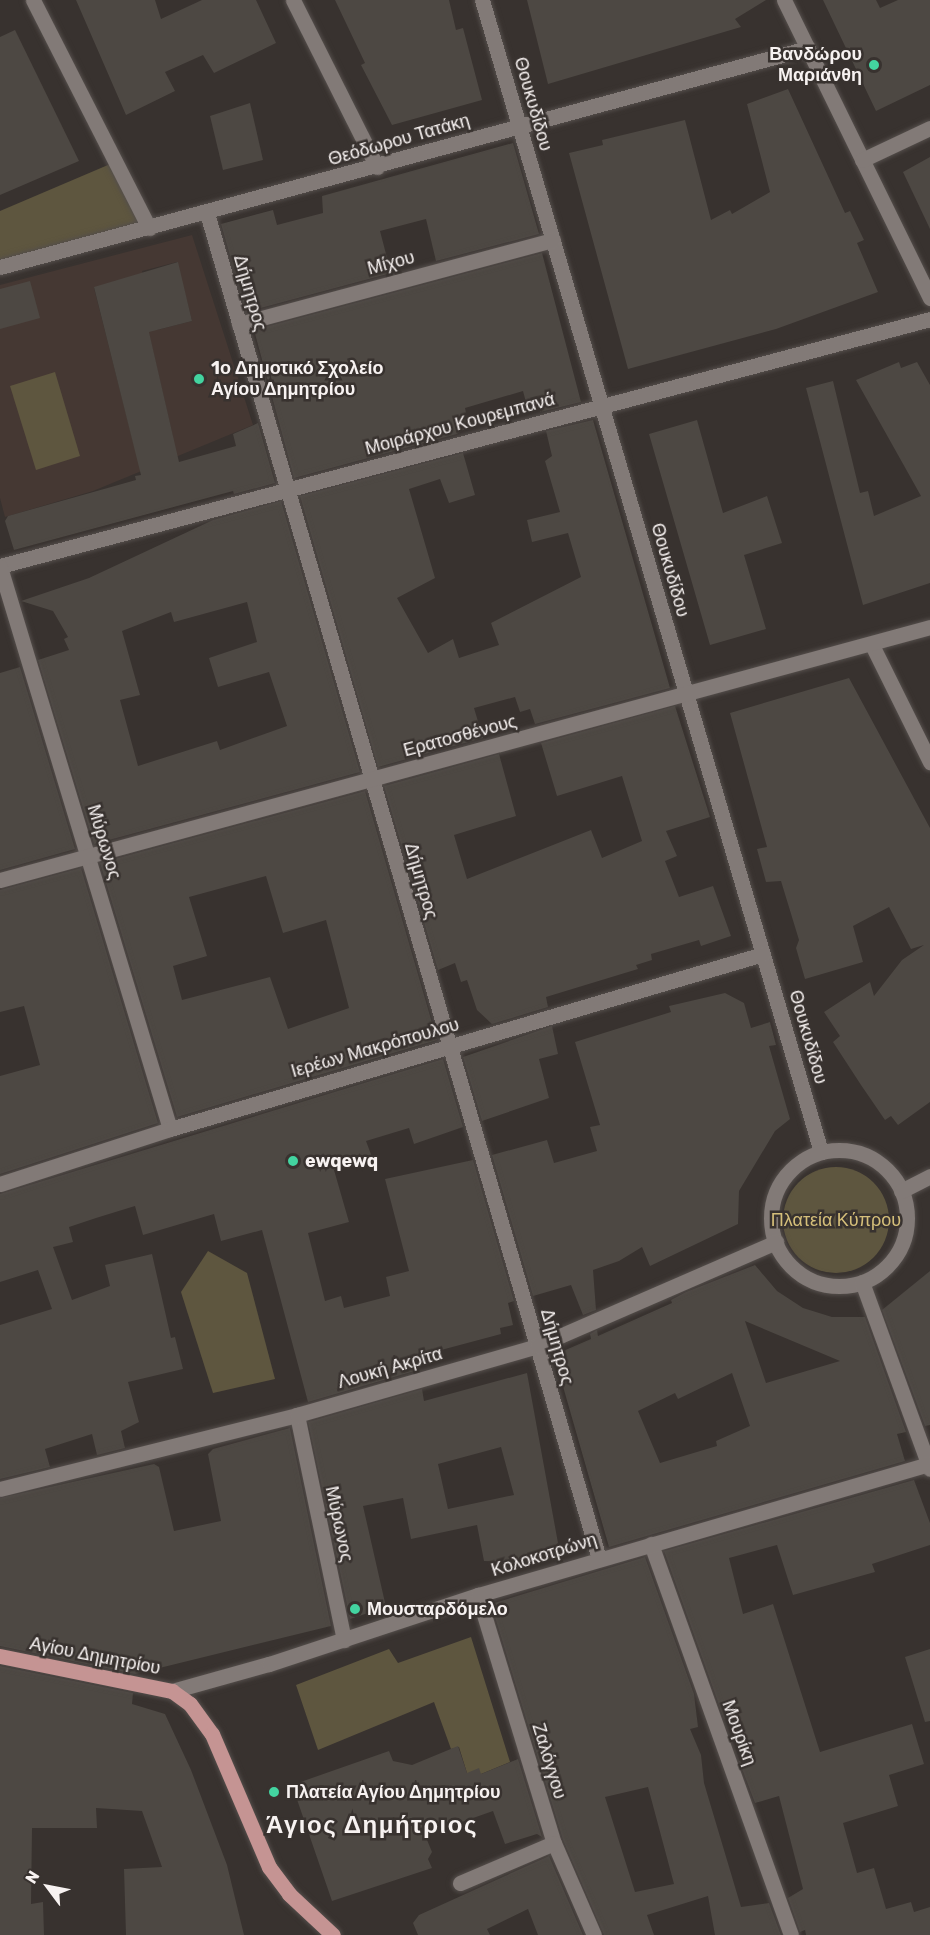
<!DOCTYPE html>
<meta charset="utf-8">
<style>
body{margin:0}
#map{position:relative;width:930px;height:1935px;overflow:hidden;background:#38322f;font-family:Rubik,sans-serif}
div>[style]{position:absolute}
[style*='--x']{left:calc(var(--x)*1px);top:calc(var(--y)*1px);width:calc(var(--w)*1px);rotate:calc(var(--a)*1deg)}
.built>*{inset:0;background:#453833}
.green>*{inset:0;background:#5e563f}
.round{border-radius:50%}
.building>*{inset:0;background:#4d4843}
.roads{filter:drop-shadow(0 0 2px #544e4b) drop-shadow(0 0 2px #544e4b)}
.minor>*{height:15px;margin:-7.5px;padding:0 7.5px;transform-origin:7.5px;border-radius:7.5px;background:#827a77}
.minor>.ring{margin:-7.5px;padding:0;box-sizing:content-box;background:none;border:15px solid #827a77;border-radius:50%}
.major>*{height:15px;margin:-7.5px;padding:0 7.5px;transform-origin:7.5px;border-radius:7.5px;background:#c59493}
.dots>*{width:16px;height:16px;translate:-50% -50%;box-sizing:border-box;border:3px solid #38322f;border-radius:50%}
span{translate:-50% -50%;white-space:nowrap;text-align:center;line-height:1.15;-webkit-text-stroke:5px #38322f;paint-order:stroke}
.poi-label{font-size:18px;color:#f7f2f1;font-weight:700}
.right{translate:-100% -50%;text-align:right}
.left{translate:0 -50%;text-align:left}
.street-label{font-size:18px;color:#f7f2f1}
.park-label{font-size:18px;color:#d5bf7a}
.district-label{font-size:24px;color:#f7f2f1;font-weight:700;letter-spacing:1.5px}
.north{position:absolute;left:18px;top:1857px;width:60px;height:60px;-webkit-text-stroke:4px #38322f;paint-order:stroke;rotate:302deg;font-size:16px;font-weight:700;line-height:24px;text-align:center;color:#f7f2f1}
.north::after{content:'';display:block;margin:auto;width:21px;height:27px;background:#f7f2f1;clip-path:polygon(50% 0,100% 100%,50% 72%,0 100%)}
</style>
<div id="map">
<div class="built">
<div style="clip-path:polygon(evenodd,192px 235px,253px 425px,93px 491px,5px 517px,0 498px,0 285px,192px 235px,177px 262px,192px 321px,157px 330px,142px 271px,177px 262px,192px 235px,136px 278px,173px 437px,134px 445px,94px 288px,136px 278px)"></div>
</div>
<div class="green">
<div style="clip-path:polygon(115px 162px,149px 228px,0 267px,0 211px)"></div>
<div style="clip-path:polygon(55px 372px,80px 456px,36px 470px,10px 386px)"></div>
<div class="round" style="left:783px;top:1167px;width:106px;height:106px"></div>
<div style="clip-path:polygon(208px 1251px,247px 1273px,275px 1379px,213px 1393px,181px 1292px)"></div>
<div style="clip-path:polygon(471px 1637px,510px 1762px,481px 1774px,467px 1773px,459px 1747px,451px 1749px,434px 1702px,318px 1750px,296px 1685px,389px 1649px,398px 1663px)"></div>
</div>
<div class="building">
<div style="clip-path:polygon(76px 0,155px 0,161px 19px,202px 0,256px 0,276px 43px,214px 73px,203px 55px,165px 72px,175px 91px,126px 115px)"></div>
<div style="clip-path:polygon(335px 0,449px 0,456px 30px,463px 28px,482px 100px,392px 125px,361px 65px,365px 63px)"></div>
<div style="clip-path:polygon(527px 0,766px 0,735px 19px,741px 27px,548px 84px)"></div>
<div style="clip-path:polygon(823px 0,876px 0,880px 8px,898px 0,930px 0,930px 85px,876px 111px)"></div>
<div style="clip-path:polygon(15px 30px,79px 161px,0 195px,0 37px)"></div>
<div style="clip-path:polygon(788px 89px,845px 213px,850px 211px,864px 240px,857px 243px,878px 292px,776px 329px,628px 369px,569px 153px,603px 145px,602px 140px,685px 120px,711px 220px,730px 210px,732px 214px,770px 192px,747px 104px)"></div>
<div style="clip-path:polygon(250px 103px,263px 160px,223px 170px,210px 116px)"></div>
<div style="clip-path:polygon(513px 143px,539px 234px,436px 261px,426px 219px,380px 231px,391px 273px,246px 312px,221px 224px,273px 210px,277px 225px,323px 213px,322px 196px)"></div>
<div style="clip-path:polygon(930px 157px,930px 229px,903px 172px)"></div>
<div style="clip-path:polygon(542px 253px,581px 402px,540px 412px,539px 407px,528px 410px,523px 391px,465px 408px,469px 426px,457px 434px,294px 478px,254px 330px)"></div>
<div style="clip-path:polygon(178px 262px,192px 321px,149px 332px,179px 462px,236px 446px,233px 434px,258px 423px,275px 483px,234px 494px,233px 491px,14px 550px,5px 521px,8px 516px,136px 480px,135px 476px,141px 475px,94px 287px)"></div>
<div style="clip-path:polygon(30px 281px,40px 318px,0 329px,0 289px)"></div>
<div style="clip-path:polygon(899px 362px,901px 368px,917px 362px,930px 385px,930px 583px,863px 605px,806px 388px,833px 381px,860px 493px,868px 491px,874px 516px,921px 496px,856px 380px)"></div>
<div style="clip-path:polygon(593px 420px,670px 688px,535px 724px,530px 709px,520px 712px,515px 697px,474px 708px,483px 738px,378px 767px,300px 496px,463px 453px,475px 495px,449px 503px,440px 479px,409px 489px,435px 578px,397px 598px,428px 653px,453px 639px,459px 658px,499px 645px,491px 623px,581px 577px,568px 533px,532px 542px,527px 520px,560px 512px,545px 461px,552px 456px,546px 431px)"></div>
<div style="clip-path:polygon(697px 420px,723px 513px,767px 496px,782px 543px,744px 555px,766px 629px,710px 645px,649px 434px)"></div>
<div style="clip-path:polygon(evenodd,281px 501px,360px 772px,94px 844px,38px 660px,69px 650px,64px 639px,68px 637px,53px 611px,21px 601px,89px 578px,213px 520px,281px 501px,247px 602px,257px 642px,209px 658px,218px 687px,269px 672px,287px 726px,220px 750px,217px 741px,138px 766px,120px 700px,140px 695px,122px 631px,171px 612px,174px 622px,247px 602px)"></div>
<div style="clip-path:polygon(20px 667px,75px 849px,0 870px,0 673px)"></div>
<div style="clip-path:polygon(849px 678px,930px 828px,930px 1102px,898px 1125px,891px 1116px,885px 1120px,861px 1085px,833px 1042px,840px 1036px,824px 1012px,870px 982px,874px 996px,902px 960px,924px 945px,911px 949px,889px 907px,853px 926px,863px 962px,805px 979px,796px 948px,799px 940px,781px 881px,766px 882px,757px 849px,767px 847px,730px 713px)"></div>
<div style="clip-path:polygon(675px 706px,710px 817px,666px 831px,677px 856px,665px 861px,679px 897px,713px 886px,731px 936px,701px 946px,699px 940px,651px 954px,652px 960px,636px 965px,638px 969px,546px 997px,548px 1007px,492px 1024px,477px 1010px,467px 980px,461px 982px,455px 963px,438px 970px,384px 786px,499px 754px,516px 816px,454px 835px,467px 879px,591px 830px,602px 858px,642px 841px,622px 776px,557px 796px,541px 743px)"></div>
<div style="clip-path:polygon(evenodd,365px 791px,437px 1040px,177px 1117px,100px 863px,365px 791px,266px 876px,283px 933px,326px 920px,349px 1008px,288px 1029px,270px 977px,182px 1000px,173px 966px,207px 956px,189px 897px,266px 876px)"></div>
<div style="clip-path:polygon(81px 868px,158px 1123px,0 1174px,0 1076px,40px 1065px,24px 1006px,0 1012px,0 890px)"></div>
<div style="clip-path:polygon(725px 993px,744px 1003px,751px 1028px,770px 1022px,776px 1045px,769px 1046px,790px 1119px,775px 1131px,739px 1191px,738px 1224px,650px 1266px,642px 1247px,619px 1261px,593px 1270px,596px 1310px,583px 1315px,571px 1285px,533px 1296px,492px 1155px,547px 1140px,554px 1163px,597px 1151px,590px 1127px,600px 1125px,575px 1042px,671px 1012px,669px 1006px)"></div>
<div style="clip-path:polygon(552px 1026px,558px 1054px,539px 1059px,549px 1098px,482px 1121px,463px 1057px)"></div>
<div style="clip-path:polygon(443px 1059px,463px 1127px,414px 1144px,409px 1128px,366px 1141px,372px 1157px,334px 1170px,349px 1222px,308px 1233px,325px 1301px,341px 1296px,344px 1308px,390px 1296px,386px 1277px,409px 1271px,385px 1179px,473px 1160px,514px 1301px,508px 1303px,513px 1325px,500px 1328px,501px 1334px,415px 1357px,418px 1370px,308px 1402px,262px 1230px,221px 1241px,214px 1214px,143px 1235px,135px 1206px,96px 1218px,69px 1227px,73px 1242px,53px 1247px,72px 1300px,110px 1286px,105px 1265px,152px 1254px,171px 1338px,175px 1337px,183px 1369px,128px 1382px,139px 1422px,121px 1431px,125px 1448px,97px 1455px,92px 1434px,45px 1449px,50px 1467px,0 1479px,0 1325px,52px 1309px,38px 1270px,0 1282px,0 1194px)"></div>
<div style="clip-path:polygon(evenodd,755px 1265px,777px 1291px,803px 1308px,832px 1317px,865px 1317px,906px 1432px,897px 1434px,905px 1461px,609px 1547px,554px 1355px,591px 1339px,590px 1334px,597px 1330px,598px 1336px,672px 1303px,671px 1300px,686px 1292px,755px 1265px,745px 1321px,840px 1361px,766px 1383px,745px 1321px,755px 1265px,732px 1373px,750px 1426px,716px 1441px,717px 1446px,660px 1463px,638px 1411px,675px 1393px,678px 1399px,732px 1373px)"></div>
<div style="clip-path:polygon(930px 1271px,930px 1425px,925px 1426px,882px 1310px)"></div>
<div style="clip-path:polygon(evenodd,527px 1373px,558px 1543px,534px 1563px,484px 1561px,477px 1525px,411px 1539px,403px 1498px,363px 1506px,386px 1607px,350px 1619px,308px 1422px,422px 1389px,424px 1401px,527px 1373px,501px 1447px,514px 1495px,448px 1509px,438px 1464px,501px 1447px)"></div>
<div style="clip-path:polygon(290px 1428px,331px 1626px,135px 1674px,0 1646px,0 1498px,154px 1464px,159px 1467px,174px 1531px,221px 1521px,208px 1454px,213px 1449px)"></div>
<div style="clip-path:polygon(914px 1480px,930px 1523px,930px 1545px,872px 1564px,875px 1572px,793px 1595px,777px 1545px,729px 1558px,743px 1614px,773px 1604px,820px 1752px,912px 1724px,924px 1764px,889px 1775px,898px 1806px,843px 1823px,857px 1873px,874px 1868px,886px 1909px,911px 1902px,914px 1912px,930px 1907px,930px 1935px,806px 1935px,805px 1930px,800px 1932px,788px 1898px,803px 1889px,779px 1796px,755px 1803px,739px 1761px,745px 1759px,737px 1715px,724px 1719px,664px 1551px)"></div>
<div style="clip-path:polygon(evenodd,645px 1557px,694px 1694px,698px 1727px,690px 1729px,701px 1755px,704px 1783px,741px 1907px,769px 1903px,781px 1935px,715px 1935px,708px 1896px,647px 1915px,654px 1935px,604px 1935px,563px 1840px,491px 1604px,645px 1557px,648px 1787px,674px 1884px,635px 1892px,605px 1797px,648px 1787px)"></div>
<div style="clip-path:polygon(930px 1649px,930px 1721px,925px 1722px,905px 1657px)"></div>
<div style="clip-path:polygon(0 1666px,133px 1693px,132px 1704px,165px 1714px,191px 1770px,227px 1865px,244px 1935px,126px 1935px,124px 1869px,162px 1867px,142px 1811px,96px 1808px,97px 1828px,32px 1828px,31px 1904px,43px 1902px,44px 1935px,0 1935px)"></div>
<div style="clip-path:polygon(458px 1746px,467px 1773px,479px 1768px,481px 1774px,518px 1759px,542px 1837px,537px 1834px,505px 1844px,493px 1811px,425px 1835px,432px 1852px,428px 1859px,432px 1868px,332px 1901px,292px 1785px,389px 1751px,393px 1761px,412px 1765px)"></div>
<div style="clip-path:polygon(549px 1856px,583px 1935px,538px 1935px,528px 1909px,487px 1929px,490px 1935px,418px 1935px,413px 1923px,419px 1915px)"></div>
</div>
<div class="roads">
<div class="minor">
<div style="--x:33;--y:0;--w:256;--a:63"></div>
<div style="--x:293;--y:0;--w:187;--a:63.3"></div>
<div style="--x:482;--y:0;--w:1201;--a:73.6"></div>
<div style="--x:784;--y:0;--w:332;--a:63.9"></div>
<div style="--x:862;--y:160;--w:75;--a:-25.2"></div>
<div style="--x:207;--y:213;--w:1402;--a:73.76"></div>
<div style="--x:0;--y:267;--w:837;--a:-15.17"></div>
<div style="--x:239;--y:324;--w:325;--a:-15"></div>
<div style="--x:0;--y:566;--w:962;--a:-14.87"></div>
<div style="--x:0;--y:567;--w:587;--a:73.17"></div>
<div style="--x:872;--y:645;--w:131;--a:63.6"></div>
<div style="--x:0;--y:880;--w:964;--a:-15.22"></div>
<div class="ring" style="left:771px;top:1150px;width:121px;height:121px"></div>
<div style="--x:0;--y:1184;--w:179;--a:-17.9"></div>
<div style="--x:170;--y:1129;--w:618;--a:-16.44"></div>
<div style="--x:901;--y:1191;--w:33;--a:-27"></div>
<div style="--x:862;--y:1282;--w:199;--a:70"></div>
<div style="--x:297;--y:1415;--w:230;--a:78.2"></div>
<div style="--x:0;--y:1489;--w:306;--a:-14"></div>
<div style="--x:297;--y:1415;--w:250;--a:-16"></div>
<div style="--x:537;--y:1346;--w:261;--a:-23.5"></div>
<div style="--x:651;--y:1544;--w:415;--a:70.3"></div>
<div style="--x:478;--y:1595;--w:259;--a:73"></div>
<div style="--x:554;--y:1843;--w:100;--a:66.5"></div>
<div style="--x:172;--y:1691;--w:101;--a:-15.6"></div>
<div style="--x:269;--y:1664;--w:220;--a:-18.3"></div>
<div style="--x:478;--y:1595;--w:471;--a:-16.2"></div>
<div style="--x:460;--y:1883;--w:102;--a:-23.1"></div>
</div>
<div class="major">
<div style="--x:0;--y:1656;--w:176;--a:11.5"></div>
<div style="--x:172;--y:1691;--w:22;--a:36"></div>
<div style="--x:190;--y:1704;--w:37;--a:54"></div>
<div style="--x:212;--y:1734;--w:145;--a:66.8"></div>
<div style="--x:269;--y:1867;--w:34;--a:53"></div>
<div style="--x:289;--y:1894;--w:60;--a:43"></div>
</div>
</div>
<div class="dots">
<div style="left:874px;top:65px;background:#43d4a0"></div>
<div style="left:199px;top:379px;background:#43d4a0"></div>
<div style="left:293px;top:1161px;background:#43d4a0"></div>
<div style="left:355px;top:1609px;background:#43d4a0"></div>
<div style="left:274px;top:1792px;background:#43d4a0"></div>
</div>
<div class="poi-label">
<span class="right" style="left:862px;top:65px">Βανδώρου<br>Μαριάνθη</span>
<span class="left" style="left:211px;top:379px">1ο Δημοτικό Σχολείο<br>Αγίου Δημητρίου</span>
<span class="left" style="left:305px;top:1161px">ewqewq</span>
<span class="left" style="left:367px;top:1609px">Μουσταρδόμελο</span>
<span class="left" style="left:286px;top:1792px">Πλατεία Αγίου Δημητρίου</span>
</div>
<div class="street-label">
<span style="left:533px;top:104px;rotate:74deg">Θουκυδίδου</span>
<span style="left:399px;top:140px;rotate:-16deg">Θεόδωρου Τατάκη</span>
<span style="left:391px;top:263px;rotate:-15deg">Μίχου</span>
<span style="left:250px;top:293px;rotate:74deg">Δήμητρος</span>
<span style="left:460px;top:424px;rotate:-15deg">Μοιράρχου Κουρεμπανά</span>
<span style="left:670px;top:570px;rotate:74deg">Θουκυδίδου</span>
<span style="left:460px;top:736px;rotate:-15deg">Ερατοσθένους</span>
<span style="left:104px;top:842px;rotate:73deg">Μύρωνος</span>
<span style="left:421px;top:881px;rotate:74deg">Δήμητρος</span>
<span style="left:808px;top:1037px;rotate:74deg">Θουκυδίδου</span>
<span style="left:375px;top:1048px;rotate:-16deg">Ιερέων Μακρόπουλου</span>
<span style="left:557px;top:1347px;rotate:74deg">Δήμητρος</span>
<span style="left:390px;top:1368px;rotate:-16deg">Λουκή Ακρίτα</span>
<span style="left:339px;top:1524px;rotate:78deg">Μύρωνος</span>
<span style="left:544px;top:1555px;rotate:-17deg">Κολοκοτρώνη</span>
<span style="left:95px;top:1656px;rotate:11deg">Αγίου Δημητρίου</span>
<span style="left:739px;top:1733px;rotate:70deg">Μουρίκη</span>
<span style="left:549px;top:1761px;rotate:73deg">Ζαλόγγου</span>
</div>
<div class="park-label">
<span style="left:836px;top:1220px">Πλατεία Κύπρου</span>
</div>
<div class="district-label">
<span style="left:372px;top:1826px">Άγιος Δημήτριος</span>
</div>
<div class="north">N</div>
</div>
